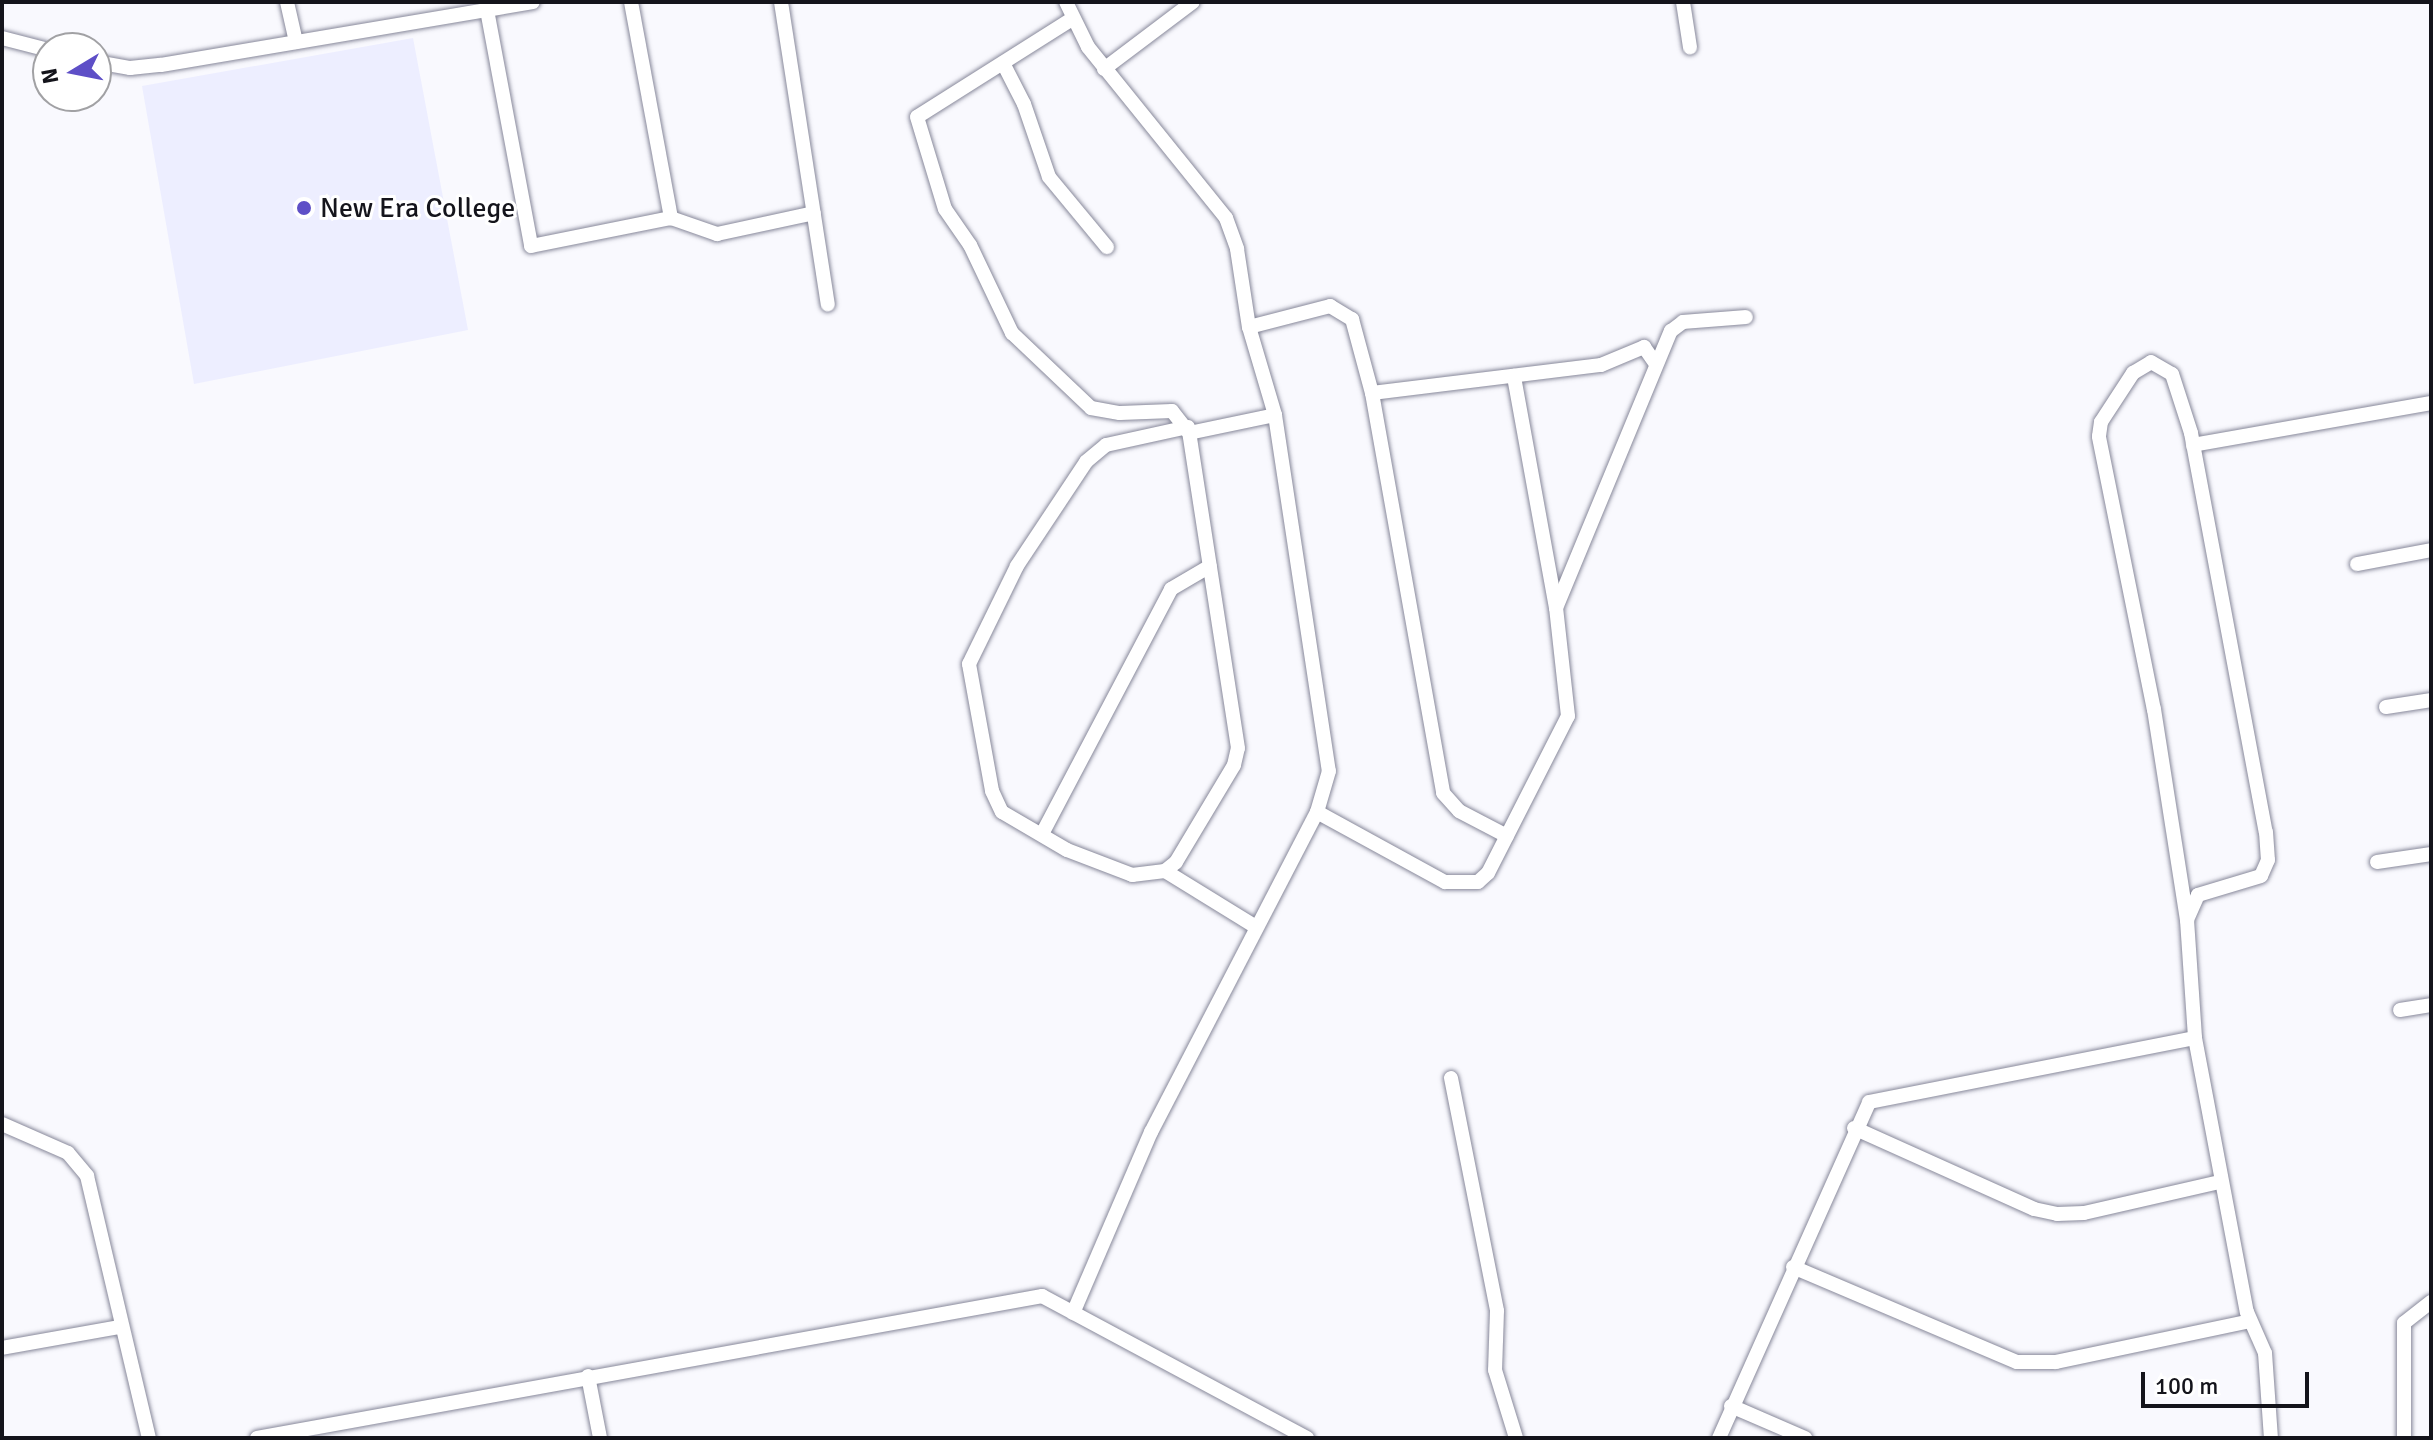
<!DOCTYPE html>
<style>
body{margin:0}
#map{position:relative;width:2433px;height:1440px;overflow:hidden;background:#f9f9fe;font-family:Signika,sans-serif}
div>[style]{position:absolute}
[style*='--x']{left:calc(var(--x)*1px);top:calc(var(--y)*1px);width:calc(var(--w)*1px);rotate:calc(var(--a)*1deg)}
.built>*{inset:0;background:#edeeff}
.roads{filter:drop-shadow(0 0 2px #87889a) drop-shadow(0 0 2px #87889a)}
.minor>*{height:14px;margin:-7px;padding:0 7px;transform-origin:7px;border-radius:7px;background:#fff}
.dots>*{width:22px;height:22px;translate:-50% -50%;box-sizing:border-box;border:4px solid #fff;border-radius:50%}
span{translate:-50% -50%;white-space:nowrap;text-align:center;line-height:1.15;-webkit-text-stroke:6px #fff;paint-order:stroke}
.poi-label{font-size:28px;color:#14141b}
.left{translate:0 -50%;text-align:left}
.frame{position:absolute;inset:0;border:4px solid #14141b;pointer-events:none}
.north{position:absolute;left:32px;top:32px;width:80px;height:80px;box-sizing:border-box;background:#fff;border:2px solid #a1a1a4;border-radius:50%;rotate:260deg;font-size:22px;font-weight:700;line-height:32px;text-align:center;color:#14141b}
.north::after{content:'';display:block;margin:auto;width:28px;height:36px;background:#5e4fc7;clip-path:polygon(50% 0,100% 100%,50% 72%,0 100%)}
.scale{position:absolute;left:2141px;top:1372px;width:168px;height:36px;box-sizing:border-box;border:4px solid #14141b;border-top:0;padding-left:10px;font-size:24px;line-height:28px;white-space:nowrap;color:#14141b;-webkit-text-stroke:6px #fff;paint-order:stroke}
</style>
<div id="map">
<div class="built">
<div style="clip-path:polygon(413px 38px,468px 330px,194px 384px,142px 86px)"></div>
</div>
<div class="roads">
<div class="minor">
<div style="--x:287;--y:2;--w:41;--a:77.3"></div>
<div style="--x:631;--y:2;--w:220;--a:79.5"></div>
<div style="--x:781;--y:2;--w:306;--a:81.2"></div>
<div style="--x:1066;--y:2;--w:50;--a:63.9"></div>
<div style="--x:1088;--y:47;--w:220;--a:51.1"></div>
<div style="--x:1226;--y:218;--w:33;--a:70"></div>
<div style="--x:1237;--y:249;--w:79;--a:81.3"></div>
<div style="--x:1249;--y:327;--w:92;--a:73.5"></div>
<div style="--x:1275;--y:415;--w:360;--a:81.4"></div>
<div style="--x:1329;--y:771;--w:43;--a:106.3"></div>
<div style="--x:1317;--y:812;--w:360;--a:117.4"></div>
<div style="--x:1151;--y:1132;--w:197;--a:113.3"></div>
<div style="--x:1683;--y:2;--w:46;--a:81.2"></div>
<div style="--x:487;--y:10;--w:240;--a:79.4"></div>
<div style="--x:531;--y:246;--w:143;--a:-11.3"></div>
<div style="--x:671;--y:218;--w:49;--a:19.2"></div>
<div style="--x:717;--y:234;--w:99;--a:-12.2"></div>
<div style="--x:1072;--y:19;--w:183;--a:147.7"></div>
<div style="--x:917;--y:117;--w:96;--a:73.1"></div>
<div style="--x:945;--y:209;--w:44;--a:55.2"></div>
<div style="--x:970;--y:245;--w:98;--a:64.5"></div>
<div style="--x:1012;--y:333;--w:109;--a:43.5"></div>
<div style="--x:1091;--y:408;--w:29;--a:10"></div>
<div style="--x:1120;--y:413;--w:52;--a:-2.2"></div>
<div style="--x:1172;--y:411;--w:28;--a:52"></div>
<div style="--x:1189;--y:433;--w:88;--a:-11.8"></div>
<div style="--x:2;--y:38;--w:48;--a:14.6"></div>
<div style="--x:96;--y:62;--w:35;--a:10"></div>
<div style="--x:130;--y:68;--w:31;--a:-6"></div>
<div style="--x:161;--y:65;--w:377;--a:-9.6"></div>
<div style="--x:1003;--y:63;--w:46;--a:62.9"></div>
<div style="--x:1024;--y:104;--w:77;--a:71.1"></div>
<div style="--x:1049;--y:177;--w:91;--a:50.4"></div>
<div style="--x:1104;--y:69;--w:111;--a:-37"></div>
<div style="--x:1249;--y:327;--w:84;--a:-14.5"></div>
<div style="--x:1330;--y:306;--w:26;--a:31"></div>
<div style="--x:1352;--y:319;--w:77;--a:74.9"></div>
<div style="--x:1372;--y:393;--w:406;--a:79.9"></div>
<div style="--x:1443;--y:793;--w:24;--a:48"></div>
<div style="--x:1459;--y:811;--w:54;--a:27.5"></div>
<div style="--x:1372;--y:393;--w:231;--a:-7"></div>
<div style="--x:1601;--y:365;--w:47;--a:-22.7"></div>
<div style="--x:1644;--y:347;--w:21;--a:55"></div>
<div style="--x:1188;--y:427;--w:84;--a:167.6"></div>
<div style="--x:1106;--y:445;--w:26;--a:140"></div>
<div style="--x:1086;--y:462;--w:125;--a:123.6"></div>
<div style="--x:1017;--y:566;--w:109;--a:116.1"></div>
<div style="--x:969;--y:664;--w:129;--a:79.7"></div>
<div style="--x:992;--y:791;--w:23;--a:65"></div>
<div style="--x:1002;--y:812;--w:75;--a:30.3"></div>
<div style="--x:1067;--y:850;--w:70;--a:21"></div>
<div style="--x:1132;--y:875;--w:33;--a:-7"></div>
<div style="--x:1165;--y:871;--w:14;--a:-39"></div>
<div style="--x:1176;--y:862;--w:113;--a:-59.1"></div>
<div style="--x:1234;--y:765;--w:17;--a:-77"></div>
<div style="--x:1238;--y:748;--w:319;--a:-98.8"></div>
<div style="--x:2193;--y:445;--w:242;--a:-10"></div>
<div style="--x:2357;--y:564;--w:75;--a:-10.7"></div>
<div style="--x:1556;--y:608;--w:300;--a:-67.5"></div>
<div style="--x:1671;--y:331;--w:15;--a:-37"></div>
<div style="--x:1683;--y:322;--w:63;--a:-4.5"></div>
<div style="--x:2386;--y:707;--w:46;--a:-8.8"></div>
<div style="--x:1317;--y:812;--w:146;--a:28.7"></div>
<div style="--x:1445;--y:882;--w:33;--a:0"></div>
<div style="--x:1478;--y:882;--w:13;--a:-42"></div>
<div style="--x:1488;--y:873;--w:176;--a:-63"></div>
<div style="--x:1568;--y:716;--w:109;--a:-96.3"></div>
<div style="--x:1556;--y:608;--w:236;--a:-100.3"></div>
<div style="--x:1042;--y:834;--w:277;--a:-62.2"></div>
<div style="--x:1171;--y:589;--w:45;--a:-30.5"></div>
<div style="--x:2377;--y:862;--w:55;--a:-8.4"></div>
<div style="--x:1165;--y:871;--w:107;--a:31.6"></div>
<div style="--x:2187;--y:920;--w:213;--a:-98.9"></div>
<div style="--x:2154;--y:710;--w:279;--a:-101.4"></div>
<div style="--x:2099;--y:436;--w:14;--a:-82"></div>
<div style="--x:2101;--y:422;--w:59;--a:-56.9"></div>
<div style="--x:2133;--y:373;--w:21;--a:-31"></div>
<div style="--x:2151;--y:362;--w:24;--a:30"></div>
<div style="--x:2172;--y:374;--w:62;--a:72.1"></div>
<div style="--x:2191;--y:433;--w:406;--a:79.4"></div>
<div style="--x:2266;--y:832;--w:28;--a:86"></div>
<div style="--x:2268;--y:860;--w:17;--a:114"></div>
<div style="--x:2261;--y:876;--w:66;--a:163.2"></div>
<div style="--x:2198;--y:895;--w:27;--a:114"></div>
<div style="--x:2187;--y:920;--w:118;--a:86.1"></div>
<div style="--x:2195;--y:1038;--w:279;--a:79.3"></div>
<div style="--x:2247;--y:1312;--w:45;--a:66.3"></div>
<div style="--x:2265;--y:1353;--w:85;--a:86"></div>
<div style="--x:2400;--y:1010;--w:31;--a:-9"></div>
<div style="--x:1451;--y:1078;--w:237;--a:78.8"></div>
<div style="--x:1497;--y:1311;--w:59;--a:91.9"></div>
<div style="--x:1495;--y:1370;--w:71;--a:72.8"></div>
<div style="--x:2;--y:1124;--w:72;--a:23.7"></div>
<div style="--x:68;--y:1153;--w:30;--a:50"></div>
<div style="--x:87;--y:1176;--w:269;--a:76.7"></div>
<div style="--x:1854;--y:1128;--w:197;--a:24.2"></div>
<div style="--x:2034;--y:1209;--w:24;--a:12"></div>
<div style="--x:2057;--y:1214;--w:27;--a:-2"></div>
<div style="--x:2084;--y:1213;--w:139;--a:-12.9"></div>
<div style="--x:1793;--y:1267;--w:243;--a:23"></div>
<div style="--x:2017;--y:1362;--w:39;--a:0"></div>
<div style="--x:2056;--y:1362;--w:198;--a:-11.9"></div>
<div style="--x:2;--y:1348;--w:120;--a:-10.1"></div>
<div style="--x:588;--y:1376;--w:63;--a:79"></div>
<div style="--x:1731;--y:1406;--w:81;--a:23.4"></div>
<div style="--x:257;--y:1438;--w:798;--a:-10.25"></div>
<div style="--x:1042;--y:1296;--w:301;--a:28.2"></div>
<div style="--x:1719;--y:1438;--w:368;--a:-65.9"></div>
<div style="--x:1869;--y:1102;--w:332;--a:-11.1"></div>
<div style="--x:2404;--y:1438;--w:115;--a:-90"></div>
<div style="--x:2404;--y:1323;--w:34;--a:-38"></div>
</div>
</div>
<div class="dots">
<div style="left:304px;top:208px;background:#5e4fc7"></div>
</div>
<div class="poi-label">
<span class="left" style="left:320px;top:208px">New Era College</span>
</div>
<div class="frame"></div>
<div class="north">N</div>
<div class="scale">100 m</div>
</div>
